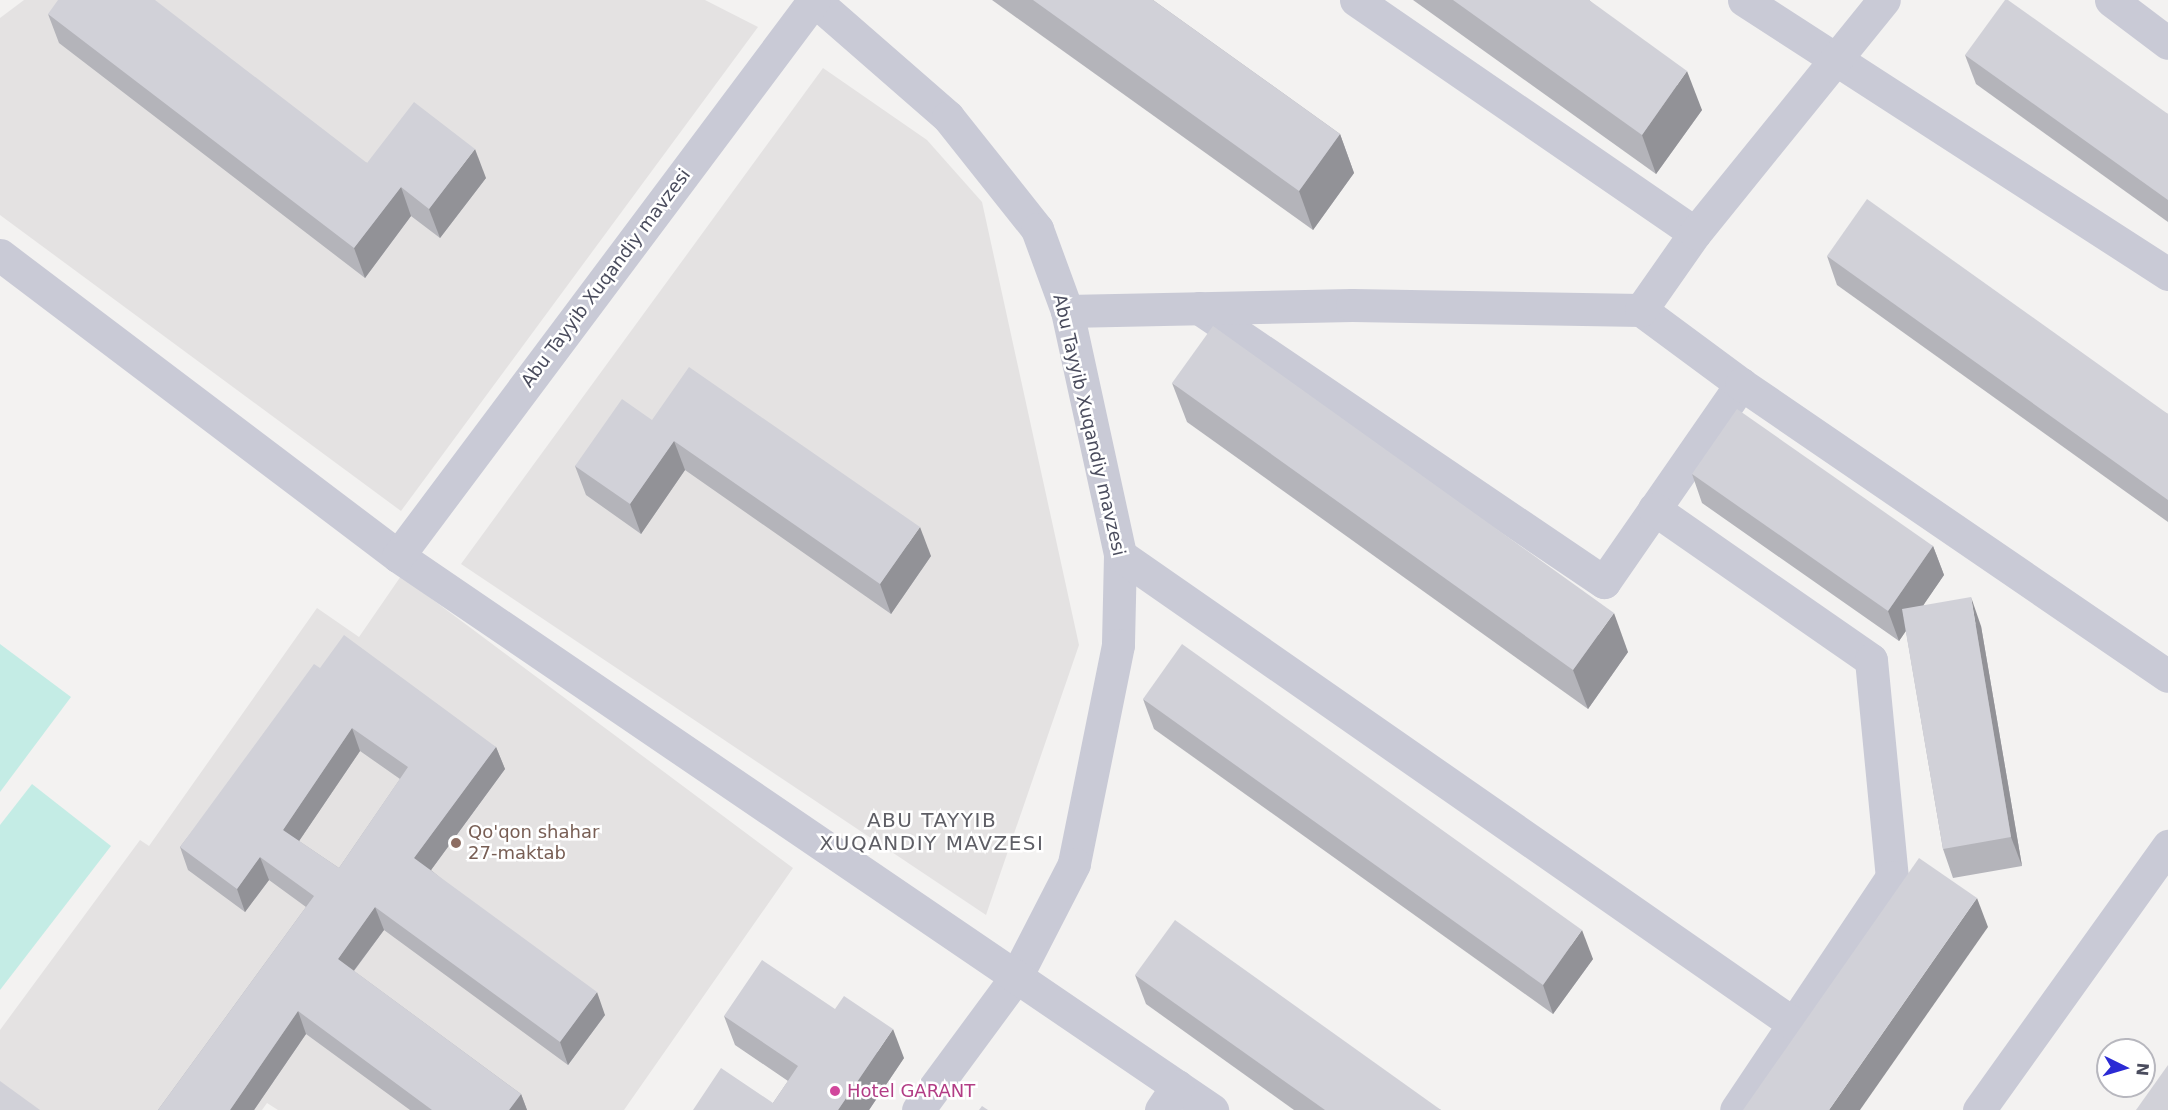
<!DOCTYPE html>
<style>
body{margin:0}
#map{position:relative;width:2168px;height:1110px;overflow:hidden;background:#f3f2f1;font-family:"DejaVu Sans",sans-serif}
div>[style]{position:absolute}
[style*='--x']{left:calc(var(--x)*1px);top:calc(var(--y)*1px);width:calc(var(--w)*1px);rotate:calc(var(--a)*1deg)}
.education>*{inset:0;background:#e4e2e2}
.green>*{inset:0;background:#c4ece5}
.minor>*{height:33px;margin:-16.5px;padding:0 16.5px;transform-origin:16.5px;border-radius:16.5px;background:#c9cad6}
.wall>*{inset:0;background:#b4b4ba}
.shaded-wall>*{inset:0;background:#929297}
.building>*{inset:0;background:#d1d1d8}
.dots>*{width:16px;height:16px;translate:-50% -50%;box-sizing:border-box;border:3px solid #fff;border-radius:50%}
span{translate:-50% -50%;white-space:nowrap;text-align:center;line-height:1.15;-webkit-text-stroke:5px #fff;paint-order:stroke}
.street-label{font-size:18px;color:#4a4c5d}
.education-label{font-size:18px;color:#785e54}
.left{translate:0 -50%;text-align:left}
.hotel-label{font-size:18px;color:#b23c85}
.neighbourhood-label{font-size:20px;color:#5e5e65;letter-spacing:1.5px}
.north{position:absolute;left:2096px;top:1038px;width:60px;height:60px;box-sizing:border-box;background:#fff;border:2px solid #b7b7be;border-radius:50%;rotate:95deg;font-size:16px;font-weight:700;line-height:24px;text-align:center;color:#4a4c5d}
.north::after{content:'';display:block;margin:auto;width:21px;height:27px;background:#2b2ad4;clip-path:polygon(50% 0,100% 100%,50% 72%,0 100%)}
</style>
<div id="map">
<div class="education">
<div style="clip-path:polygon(24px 0,705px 0,758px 27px,401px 511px,0 215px,0 18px)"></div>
<div style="clip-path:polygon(823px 68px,927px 140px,982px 202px,1079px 645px,986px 915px,461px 564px)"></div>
<div style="clip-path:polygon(401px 576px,793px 868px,624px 1110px,278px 1110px,267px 1103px,262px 1110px,0 1110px,0 1030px,140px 840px,149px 846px,317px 608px,359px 637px)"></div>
</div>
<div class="green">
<div style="clip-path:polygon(0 644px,71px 697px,0 792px)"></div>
<div style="clip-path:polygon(32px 784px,111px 846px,0 990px,0 825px)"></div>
</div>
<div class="minor">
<div style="--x:814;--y:0;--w:178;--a:41.1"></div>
<div style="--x:948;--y:117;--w:143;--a:51.5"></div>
<div style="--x:1037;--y:229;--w:87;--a:69.9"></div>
<div style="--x:1067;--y:311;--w:250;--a:77.7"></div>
<div style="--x:1120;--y:555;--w:90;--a:91.3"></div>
<div style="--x:1118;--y:645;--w:223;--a:101.4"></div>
<div style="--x:1074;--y:864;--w:127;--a:117.2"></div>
<div style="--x:1016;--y:977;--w:165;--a:126.4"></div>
<div style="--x:1356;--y:0;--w:411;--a:34.5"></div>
<div style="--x:1744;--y:0;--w:505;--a:32.87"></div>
<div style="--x:2111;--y:0;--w:71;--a:37"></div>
<div style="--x:0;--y:255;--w:499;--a:37.1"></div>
<div style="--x:398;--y:556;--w:985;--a:34.24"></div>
<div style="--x:1199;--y:308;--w:489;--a:34.1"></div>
<div style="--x:1604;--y:582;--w:241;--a:-55.3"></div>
<div style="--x:1641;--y:310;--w:124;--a:36.5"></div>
<div style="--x:1741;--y:384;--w:517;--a:34.37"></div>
<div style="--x:1067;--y:311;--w:285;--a:-1.2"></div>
<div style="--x:1352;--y:305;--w:289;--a:1"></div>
<div style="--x:1641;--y:310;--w:94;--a:-55"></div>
<div style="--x:1695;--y:233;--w:300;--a:-51"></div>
<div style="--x:1654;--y:509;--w:264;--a:34.8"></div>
<div style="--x:1871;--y:660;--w:218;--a:84.5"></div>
<div style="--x:1892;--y:877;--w:280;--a:123.8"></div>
<div style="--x:1120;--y:555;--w:821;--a:34.83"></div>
<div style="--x:398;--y:556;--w:694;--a:-53.2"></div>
<div style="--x:1161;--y:1110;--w:29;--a:-56"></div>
<div style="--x:1979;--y:1110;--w:325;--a:-54.4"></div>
</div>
<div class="wall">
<div style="clip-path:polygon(992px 0,1153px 0,1340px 134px,1354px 173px,1313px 230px)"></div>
<div style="clip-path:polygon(1413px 0,1589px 0,1702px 110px,1656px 174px)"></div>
<div style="clip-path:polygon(48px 14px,367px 163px,486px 178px,440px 238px,411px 216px,365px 278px,59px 43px)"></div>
<div style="clip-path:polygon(1965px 55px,2168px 114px,2168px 222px,1976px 84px)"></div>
<div style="clip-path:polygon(1827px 256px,2168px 414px,2168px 522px,1837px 285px)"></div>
<div style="clip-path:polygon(1172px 383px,1628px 652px,1588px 709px,1187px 422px)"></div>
<div style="clip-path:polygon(652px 420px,931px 556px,891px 614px,685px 470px,641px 534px,586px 495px,575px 466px)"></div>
<div style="clip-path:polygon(1692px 474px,1933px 546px,1944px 575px,1923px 605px,1981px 626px,2022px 866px,1953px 878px,1943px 849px,1906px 631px,1899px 641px,1702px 503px)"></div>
<div style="clip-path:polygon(evenodd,320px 668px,496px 747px,505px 769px,431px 870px,605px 1015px,568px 1065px,384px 930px,354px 971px,521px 1094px,527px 1110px,410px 1110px,306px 1034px,254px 1110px,158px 1110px,306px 907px,269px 880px,245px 912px,188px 870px,180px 847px,320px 668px,360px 751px,400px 779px,339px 868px,299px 841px,360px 751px)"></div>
<div style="clip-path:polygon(1143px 699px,1593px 959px,1553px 1014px,1154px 729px)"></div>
<div style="clip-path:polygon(1135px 975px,1441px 1110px,1294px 1110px,1146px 1004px)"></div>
<div style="clip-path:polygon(724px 1016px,904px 1058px,869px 1110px,693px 1110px,773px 1103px,788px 1081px,735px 1045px)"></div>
</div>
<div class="shaded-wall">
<div style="clip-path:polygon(1687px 71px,1702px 110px,1656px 174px,1642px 135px)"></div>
<div style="clip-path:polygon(1340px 134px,1354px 173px,1313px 230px,1299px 191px)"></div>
<div style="clip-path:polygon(475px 149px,486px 178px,440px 238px,429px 209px)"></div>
<div style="clip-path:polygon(401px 187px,411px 216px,365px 278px,354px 248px)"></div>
<div style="clip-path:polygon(674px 441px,685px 470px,641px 534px,630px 504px)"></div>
<div style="clip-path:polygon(920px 527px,931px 556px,891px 614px,880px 584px)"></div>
<div style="clip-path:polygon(1933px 546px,1944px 575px,1899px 641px,1888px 611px)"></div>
<div style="clip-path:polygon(1971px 597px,1981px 626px,2022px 866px,2011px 837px)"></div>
<div style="clip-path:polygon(1614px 613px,1628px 652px,1588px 709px,1573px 670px)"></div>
<div style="clip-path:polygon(352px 728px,360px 751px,291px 853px,283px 830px)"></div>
<div style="clip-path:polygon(496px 747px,505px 769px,423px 881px,414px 858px)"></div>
<div style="clip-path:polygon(260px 857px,269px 880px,245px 912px,237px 889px)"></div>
<div style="clip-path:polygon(1977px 898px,1988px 927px,1860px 1110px,1829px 1110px)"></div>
<div style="clip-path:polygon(375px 907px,384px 930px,346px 981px,338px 959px)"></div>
<div style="clip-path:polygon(1582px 930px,1593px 959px,1553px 1014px,1543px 985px)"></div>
<div style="clip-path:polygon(597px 992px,605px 1015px,568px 1065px,560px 1042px)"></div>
<div style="clip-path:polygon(298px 1011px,306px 1034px,254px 1110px,230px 1110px)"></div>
<div style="clip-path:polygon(893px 1029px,904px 1058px,869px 1110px,838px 1110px)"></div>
<div style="clip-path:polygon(521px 1094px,527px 1110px,509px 1110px)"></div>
</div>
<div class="building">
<div style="clip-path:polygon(58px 0,155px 0,367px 163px,414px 102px,475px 149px,429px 209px,401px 187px,354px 248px,48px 14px)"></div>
<div style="clip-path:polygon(1033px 0,1153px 0,1340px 134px,1299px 191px)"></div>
<div style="clip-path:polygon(1453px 0,1589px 0,1687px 71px,1642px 135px)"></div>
<div style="clip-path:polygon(2005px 0,2008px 0,2168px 114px,2168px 200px,1965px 55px)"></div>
<div style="clip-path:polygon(1867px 199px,2168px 414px,2168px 500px,1827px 256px)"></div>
<div style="clip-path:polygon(1213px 326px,1614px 613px,1573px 670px,1172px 383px)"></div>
<div style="clip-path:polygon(689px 367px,920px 527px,880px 584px,674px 441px,630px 504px,575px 466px,622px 399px,652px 420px)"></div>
<div style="clip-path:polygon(1737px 409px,1933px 546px,1888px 611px,1692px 474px)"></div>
<div style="clip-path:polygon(1971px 597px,2011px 837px,1943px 849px,1902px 609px)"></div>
<div style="clip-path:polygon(evenodd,344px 635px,496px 747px,414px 858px,597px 992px,560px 1042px,375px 907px,338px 959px,521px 1094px,509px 1110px,432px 1110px,298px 1011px,230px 1110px,158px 1110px,314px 896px,260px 857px,237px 889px,180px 847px,314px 664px,320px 668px,344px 635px,352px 728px,408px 767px,339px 868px,283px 830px,352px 728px)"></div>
<div style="clip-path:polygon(1182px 644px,1582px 930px,1543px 985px,1143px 699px)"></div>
<div style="clip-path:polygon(1919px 858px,1977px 898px,1829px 1110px,1743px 1110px)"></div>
<div style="clip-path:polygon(1175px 920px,1441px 1110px,1325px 1110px,1135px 975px)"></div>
<div style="clip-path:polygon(762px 960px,835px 1009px,844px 996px,893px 1029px,838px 1110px,693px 1110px,721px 1068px,773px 1103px,798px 1066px,724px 1016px)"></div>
<div style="clip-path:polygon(2168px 1065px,2168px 1110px,2136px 1110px)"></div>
<div style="clip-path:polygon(0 1081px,40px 1110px,0 1110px)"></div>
<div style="clip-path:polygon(982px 1106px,988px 1110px,979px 1110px)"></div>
</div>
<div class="dots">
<div style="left:456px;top:843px;background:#8d6e63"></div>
<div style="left:835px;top:1091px;background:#d1479c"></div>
</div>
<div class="street-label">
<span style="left:606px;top:278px;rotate:-53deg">Abu Tayyib Xuqandiy mavzesi</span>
<span style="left:1089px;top:425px;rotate:77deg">Abu Tayyib Xuqandiy mavzesi</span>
</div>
<div class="education-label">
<span class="left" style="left:468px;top:843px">Qo'qon shahar<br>27-maktab</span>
</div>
<div class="hotel-label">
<span class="left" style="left:847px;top:1091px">Hotel GARANT</span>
</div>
<div class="neighbourhood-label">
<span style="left:932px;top:832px">ABU TAYYIB<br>XUQANDIY MAVZESI</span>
</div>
<div class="north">N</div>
</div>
